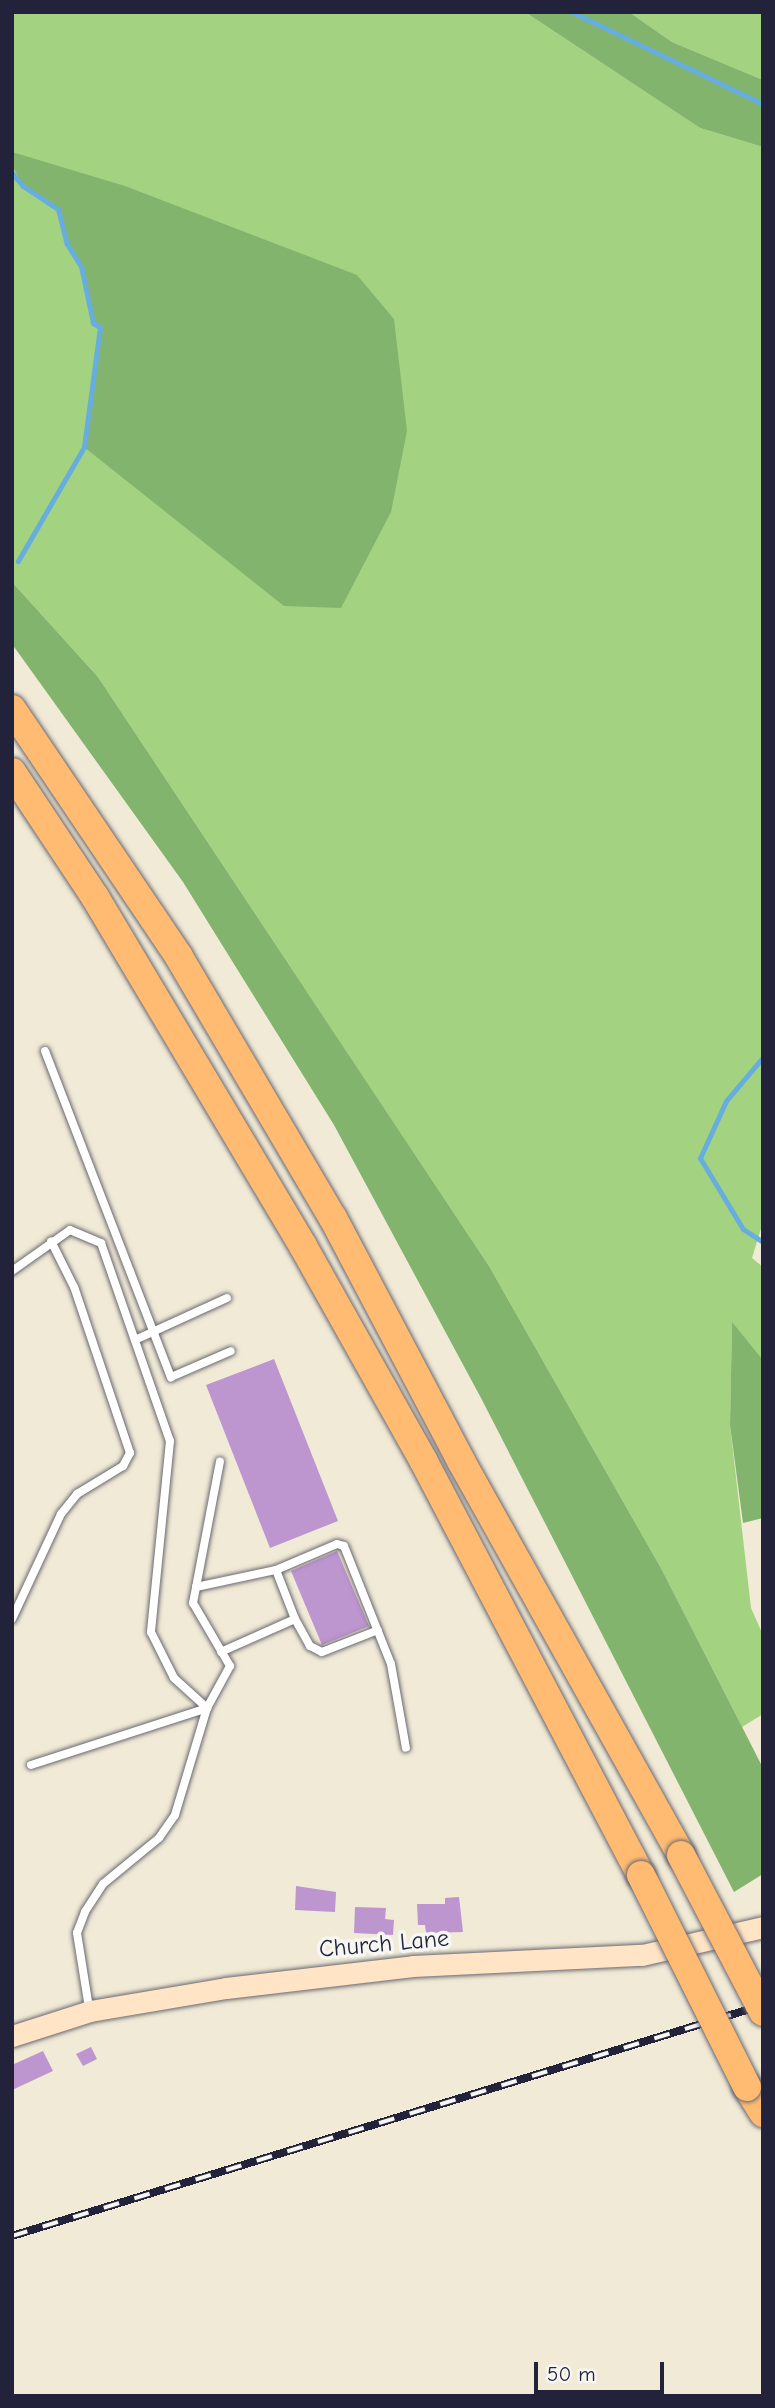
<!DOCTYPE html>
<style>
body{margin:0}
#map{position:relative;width:775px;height:2408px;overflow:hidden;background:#f0ead6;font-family:"Comic Neue",sans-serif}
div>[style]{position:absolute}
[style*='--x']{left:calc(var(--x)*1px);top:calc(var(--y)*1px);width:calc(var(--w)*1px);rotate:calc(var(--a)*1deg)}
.green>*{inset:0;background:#a3d280}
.forest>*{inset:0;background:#82b46e}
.stream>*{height:5px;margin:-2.5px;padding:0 2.5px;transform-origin:2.5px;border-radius:2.5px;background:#67aede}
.building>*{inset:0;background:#bd95cf}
.roads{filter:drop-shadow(0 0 2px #6a6871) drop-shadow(0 0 2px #6a6871)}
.lane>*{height:8px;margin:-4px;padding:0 4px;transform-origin:4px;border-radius:4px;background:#fff}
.secondary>*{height:21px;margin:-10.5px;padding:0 10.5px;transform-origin:10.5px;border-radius:10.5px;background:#ffe4c6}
.highway>*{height:28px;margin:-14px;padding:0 14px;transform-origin:14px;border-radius:14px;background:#ffbb71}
.rail>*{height:8px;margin-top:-4px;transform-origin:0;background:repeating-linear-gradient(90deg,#f6f6f2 0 16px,#22223b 0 32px);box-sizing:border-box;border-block:2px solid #22223b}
.bridges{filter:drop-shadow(0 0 2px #6a6871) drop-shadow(0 0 2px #6a6871)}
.highway-bridge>*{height:28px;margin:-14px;padding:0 14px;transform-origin:14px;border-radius:14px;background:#ffbb71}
span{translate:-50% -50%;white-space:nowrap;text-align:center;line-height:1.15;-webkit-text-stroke:7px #f6f6f2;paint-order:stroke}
.street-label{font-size:24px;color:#22223b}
.frame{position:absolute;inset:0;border:14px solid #22223b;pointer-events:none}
.scale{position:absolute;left:534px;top:2362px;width:130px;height:32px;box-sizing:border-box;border:4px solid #22223b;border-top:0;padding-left:9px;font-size:21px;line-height:24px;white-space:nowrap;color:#22223b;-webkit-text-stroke:5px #f6f6f2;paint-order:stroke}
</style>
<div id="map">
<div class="green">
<div style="clip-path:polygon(12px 12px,525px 12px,700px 128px,763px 147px,763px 1222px,752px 1258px,763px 1267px,763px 1360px,732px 1323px,730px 1425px,751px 1608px,763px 1635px,763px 1714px,742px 1727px,662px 1570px,489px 1266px,98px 677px,12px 582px)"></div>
<div style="clip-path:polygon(629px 12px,763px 12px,763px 80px,672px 42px)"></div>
</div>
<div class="forest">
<div style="clip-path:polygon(525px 12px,629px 12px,672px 42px,763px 80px,763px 147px,700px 128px)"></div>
<div style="clip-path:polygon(12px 152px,125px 186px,357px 275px,394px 319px,407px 431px,391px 512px,341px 608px,284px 606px,84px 447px,100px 328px,93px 323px,81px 266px,67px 244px,58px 210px,23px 186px,12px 165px)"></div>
<div style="clip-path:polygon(12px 582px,98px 677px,489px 1266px,662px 1570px,763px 1768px,763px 1874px,734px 1892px,481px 1398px,334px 1125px,183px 882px,12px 644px)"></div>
<div style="clip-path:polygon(732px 1322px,763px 1360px,763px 1518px,743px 1523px,730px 1425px)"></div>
</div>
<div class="stream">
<div style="--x:572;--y:12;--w:212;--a:25.7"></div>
<div style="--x:12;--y:173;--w:17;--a:50"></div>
<div style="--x:23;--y:186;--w:42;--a:33.3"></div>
<div style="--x:58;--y:209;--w:36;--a:76"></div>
<div style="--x:67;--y:244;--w:26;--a:58"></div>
<div style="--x:81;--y:266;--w:58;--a:78.1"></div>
<div style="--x:93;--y:323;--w:8;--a:30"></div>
<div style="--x:100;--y:327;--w:121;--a:97.6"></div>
<div style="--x:84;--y:447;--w:132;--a:120.1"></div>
<div style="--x:763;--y:1057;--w:57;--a:130.1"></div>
<div style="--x:726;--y:1101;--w:63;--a:114.5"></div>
<div style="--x:700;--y:1158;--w:83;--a:58.8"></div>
<div style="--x:743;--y:1229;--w:24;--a:33"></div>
</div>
<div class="building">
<div style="clip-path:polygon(274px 1359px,338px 1521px,270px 1548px,206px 1385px)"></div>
<div style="clip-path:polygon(337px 1551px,369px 1626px,322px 1645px,291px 1571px)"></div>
<div style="clip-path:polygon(296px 1886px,336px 1892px,335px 1912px,295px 1910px)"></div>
<div style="clip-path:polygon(459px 1897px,463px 1932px,426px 1933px,425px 1925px,418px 1925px,417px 1904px,445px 1904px,445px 1898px)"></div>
<div style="clip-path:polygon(355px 1907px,386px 1908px,385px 1919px,394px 1920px,393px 1935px,354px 1933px)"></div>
<div style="clip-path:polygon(91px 2047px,97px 2059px,83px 2066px,76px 2054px)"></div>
<div style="clip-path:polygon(43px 2051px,53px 2071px,12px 2090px,12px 2065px)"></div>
</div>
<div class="roads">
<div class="lane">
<div style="--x:45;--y:1051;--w:350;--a:68.9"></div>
<div style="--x:171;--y:1377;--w:65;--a:-23.4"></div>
<div style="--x:12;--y:1271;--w:71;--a:-35.3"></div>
<div style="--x:70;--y:1230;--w:34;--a:23"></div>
<div style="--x:101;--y:1243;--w:210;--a:70.8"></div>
<div style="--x:170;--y:1441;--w:192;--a:95.7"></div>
<div style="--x:151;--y:1632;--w:51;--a:63.4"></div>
<div style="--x:174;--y:1678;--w:45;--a:42.3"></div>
<div style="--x:207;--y:1708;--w:112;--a:106.7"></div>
<div style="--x:175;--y:1815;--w:28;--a:125"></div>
<div style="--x:159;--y:1838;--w:72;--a:140.6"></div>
<div style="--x:103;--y:1884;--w:33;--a:123"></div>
<div style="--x:85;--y:1912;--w:22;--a:111"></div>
<div style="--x:77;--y:1933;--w:76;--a:80.9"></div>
<div style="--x:135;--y:1340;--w:101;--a:-24.5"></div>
<div style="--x:276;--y:1570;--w:66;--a:-23.1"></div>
<div style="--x:337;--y:1544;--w:7;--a:16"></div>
<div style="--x:344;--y:1546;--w:127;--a:68.3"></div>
<div style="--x:391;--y:1664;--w:85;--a:79.9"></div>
<div style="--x:196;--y:1587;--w:82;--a:-12"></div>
<div style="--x:276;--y:1570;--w:53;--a:68.8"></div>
<div style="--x:295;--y:1619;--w:81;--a:156"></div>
<div style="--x:12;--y:1619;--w:116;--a:-65"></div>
<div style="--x:61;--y:1514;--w:26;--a:-51"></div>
<div style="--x:77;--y:1494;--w:54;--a:-31.3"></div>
<div style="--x:123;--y:1466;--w:15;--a:-62"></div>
<div style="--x:130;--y:1453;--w:175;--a:-108.6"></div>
<div style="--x:74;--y:1287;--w:51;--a:-116.6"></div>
<div style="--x:295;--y:1619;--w:31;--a:61"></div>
<div style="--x:310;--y:1646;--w:13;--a:27"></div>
<div style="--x:322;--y:1652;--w:60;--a:-21.4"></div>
<div style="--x:31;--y:1765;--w:185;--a:-17.9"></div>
<div style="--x:207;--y:1708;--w:48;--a:-61.3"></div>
<div style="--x:230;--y:1666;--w:73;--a:-120.4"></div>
<div style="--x:193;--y:1603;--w:144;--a:-79.2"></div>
</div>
<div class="secondary">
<div style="--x:12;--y:2036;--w:82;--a:-17.8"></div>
<div style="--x:90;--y:2011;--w:138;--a:-9.6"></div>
<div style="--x:226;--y:1988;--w:188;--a:-6.7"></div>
<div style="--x:413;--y:1966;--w:229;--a:-2.8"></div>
<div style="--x:642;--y:1955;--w:124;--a:-13"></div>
</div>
<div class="highway">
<div style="--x:12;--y:709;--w:299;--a:56"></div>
<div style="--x:179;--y:957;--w:303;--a:59.5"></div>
<div style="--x:333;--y:1218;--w:275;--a:62.2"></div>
<div style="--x:461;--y:1461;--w:451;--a:60.8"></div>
<div style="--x:12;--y:772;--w:150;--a:56.4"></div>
<div style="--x:95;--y:897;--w:406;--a:59.2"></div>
<div style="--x:303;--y:1246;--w:245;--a:60.7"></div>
<div style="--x:423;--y:1460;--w:469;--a:62.3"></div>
<div style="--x:747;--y:2087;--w:31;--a:58"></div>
</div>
</div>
<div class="rail">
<div style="--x:12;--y:2236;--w:786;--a:-17.1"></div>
</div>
<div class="bridges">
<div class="highway-bridge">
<div style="--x:681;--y:1855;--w:177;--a:62.4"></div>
<div style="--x:641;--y:1875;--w:237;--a:63.4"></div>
</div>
</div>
<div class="street-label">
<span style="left:384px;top:1944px;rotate:-5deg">Church Lane</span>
</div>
<div class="frame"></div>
<div class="scale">50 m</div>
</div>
